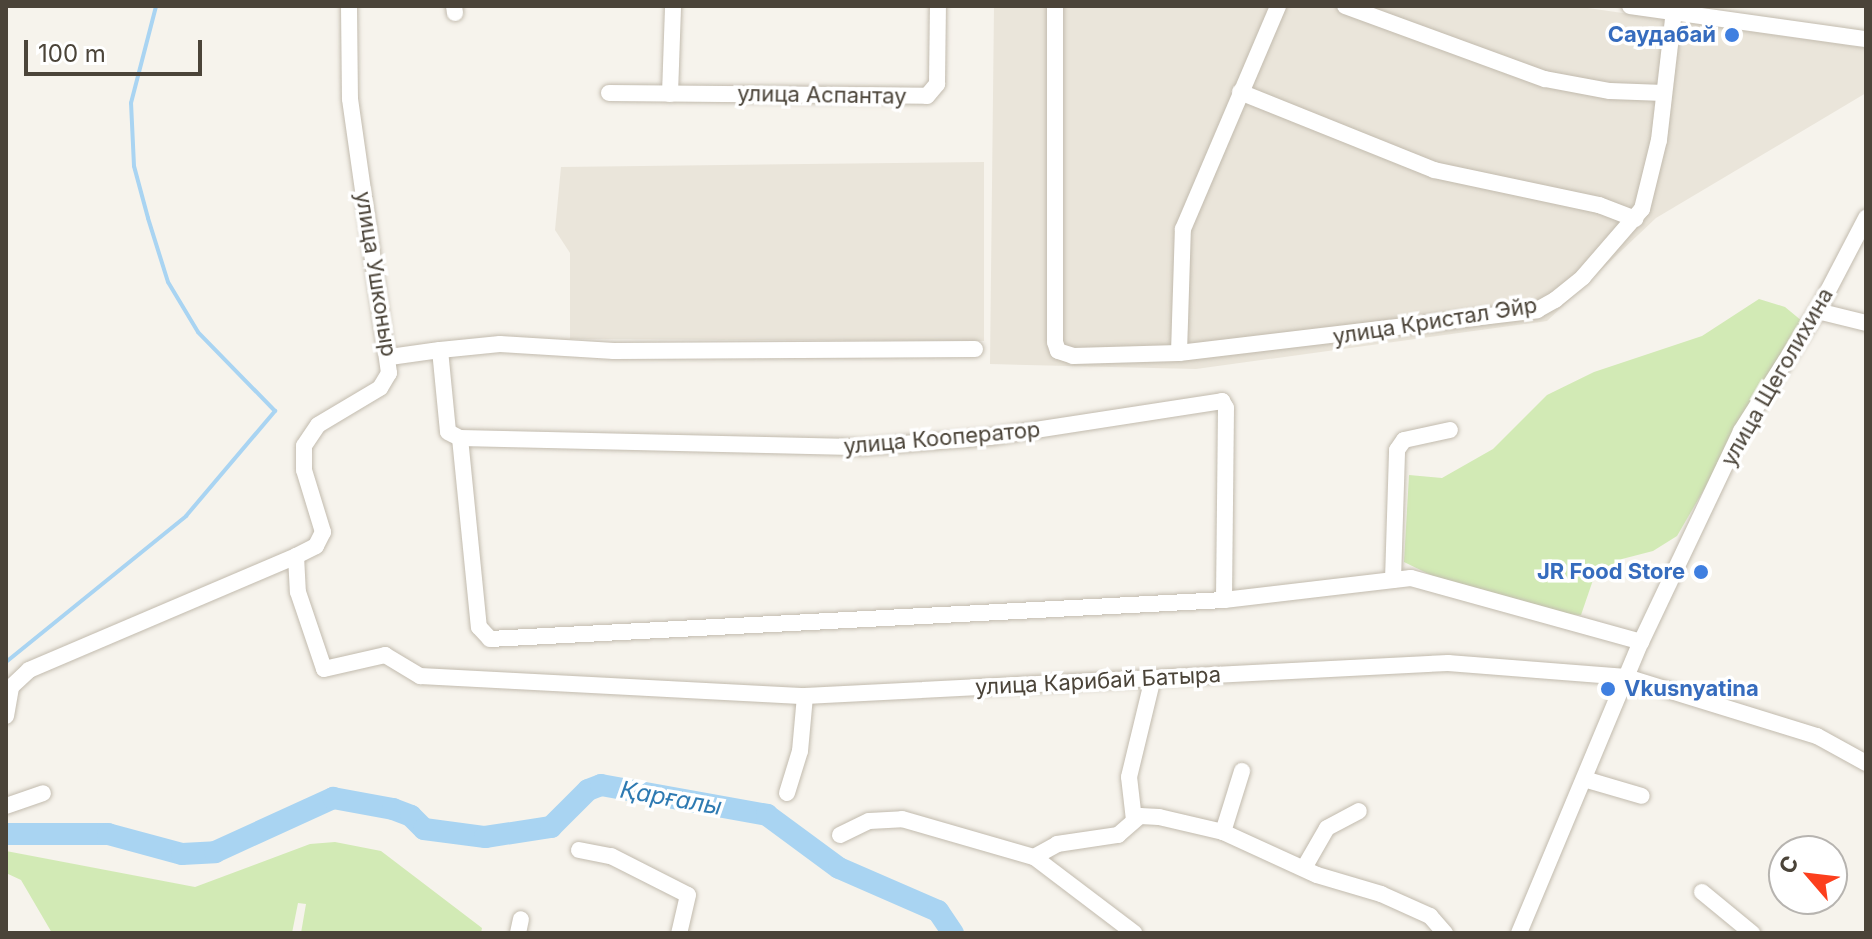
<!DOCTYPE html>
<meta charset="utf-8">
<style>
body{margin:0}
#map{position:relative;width:1872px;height:939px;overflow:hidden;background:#f6f3ec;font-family:Inter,sans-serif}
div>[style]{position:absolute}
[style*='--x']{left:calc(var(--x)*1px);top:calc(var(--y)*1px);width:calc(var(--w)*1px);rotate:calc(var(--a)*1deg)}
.residential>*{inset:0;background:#eae5da}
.green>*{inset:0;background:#d2eab5}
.stream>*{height:4px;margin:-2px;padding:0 2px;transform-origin:2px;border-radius:2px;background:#a9d4f2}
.river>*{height:22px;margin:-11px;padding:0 11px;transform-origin:11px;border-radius:11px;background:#a9d4f2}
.roads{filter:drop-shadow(0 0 2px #c2bbae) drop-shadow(0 0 2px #c2bbae)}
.minor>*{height:16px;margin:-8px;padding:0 8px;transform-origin:8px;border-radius:8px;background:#fff}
.dots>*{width:22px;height:22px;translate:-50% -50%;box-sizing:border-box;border:4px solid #fff;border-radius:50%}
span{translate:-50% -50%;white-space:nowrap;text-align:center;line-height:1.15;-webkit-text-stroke:7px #fff;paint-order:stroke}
.shop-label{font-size:22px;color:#366cbe;font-weight:700}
.right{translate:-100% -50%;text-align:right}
.left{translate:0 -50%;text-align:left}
.street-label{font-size:22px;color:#4b4439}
.water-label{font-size:24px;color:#2e7ab2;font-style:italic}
.frame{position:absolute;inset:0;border:8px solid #4b4439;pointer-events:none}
.north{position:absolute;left:1768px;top:835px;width:80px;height:80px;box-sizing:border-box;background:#fff;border:2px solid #b7b4b0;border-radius:50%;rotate:298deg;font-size:22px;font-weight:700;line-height:32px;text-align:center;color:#4b4439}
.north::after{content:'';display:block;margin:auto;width:28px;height:36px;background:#fc3f1d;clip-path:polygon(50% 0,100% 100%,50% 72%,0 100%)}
.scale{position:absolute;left:24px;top:40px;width:178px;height:36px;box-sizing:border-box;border:4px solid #4b4439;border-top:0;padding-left:10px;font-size:24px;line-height:28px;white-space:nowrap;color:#4b4439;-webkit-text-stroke:6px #fff;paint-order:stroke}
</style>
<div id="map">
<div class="residential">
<div style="clip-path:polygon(994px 6px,1574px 6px,1866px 48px,1866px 93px,1656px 218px,1547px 321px,1196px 369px,990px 364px)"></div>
<div style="clip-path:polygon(984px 162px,984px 341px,570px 339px,570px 253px,555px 230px,561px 167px)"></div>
</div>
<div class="green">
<div style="clip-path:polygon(1759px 299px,1785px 307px,1802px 321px,1677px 536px,1653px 551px,1622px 559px,1593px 580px,1581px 615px,1556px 614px,1441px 580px,1404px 562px,1409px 475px,1442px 478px,1493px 449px,1547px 395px,1594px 372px,1702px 336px)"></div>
<div style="clip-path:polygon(335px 842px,381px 851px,482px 928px,481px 933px,301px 933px,306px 904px,298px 903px,292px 933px,52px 933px,21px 880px,6px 873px,6px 851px,195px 887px,310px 844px)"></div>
</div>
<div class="stream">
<div style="--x:6;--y:662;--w:232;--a:-39"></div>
<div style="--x:186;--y:516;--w:138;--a:-49.7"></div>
<div style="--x:275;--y:411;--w:110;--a:-134.3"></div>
<div style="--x:198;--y:332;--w:58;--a:-121"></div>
<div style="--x:168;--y:282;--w:67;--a:-107.4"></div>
<div style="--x:148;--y:218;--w:54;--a:-105.1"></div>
<div style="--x:134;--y:166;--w:63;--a:-92.7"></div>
<div style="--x:131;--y:103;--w:100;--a:-75.5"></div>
</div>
<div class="river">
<div style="--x:6;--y:834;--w:102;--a:0"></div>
<div style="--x:108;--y:834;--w:77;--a:15.1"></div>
<div style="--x:182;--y:854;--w:33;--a:-3"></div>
<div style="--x:215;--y:852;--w:130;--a:-24.6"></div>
<div style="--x:333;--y:798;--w:61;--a:10.4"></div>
<div style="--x:393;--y:809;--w:19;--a:21"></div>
<div style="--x:411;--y:816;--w:18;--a:45"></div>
<div style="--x:424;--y:829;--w:62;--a:7.5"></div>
<div style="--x:485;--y:837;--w:67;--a:-8.6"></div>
<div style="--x:551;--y:827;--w:52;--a:-45"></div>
<div style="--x:588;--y:790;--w:14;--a:-21"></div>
<div style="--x:601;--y:785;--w:169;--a:10.2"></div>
<div style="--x:767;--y:815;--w:89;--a:36.4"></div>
<div style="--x:839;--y:868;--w:108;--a:23.5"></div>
<div style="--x:938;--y:911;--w:27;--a:56"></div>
</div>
<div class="roads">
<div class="minor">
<div style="--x:349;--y:6;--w:93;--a:89.4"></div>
<div style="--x:350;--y:99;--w:277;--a:81.9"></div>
<div style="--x:389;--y:373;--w:17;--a:121"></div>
<div style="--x:380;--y:388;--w:72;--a:149.2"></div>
<div style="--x:318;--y:425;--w:25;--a:124"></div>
<div style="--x:304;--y:446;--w:24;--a:90"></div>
<div style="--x:304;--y:470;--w:65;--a:73"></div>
<div style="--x:323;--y:532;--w:16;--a:117"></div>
<div style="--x:316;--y:546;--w:22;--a:153"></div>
<div style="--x:296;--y:556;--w:36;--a:87"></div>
<div style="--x:298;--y:592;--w:81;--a:71.3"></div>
<div style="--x:324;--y:669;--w:63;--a:-12.9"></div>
<div style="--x:385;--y:655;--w:41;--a:31"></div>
<div style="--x:420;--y:676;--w:386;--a:3"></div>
<div style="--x:805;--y:696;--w:644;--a:-2.94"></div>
<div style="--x:1448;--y:663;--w:179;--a:4.5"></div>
<div style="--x:1626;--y:677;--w:200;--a:17.2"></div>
<div style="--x:1817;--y:736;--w:56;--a:28.9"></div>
<div style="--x:454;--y:6;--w:7;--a:82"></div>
<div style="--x:1055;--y:6;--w:336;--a:90"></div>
<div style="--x:1055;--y:342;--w:9;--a:72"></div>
<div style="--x:1058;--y:351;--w:16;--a:18"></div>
<div style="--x:1073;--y:356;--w:106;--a:-1.6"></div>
<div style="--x:1179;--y:353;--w:124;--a:-88.2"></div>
<div style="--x:1183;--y:229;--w:242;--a:-66.9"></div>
<div style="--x:1345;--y:6;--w:213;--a:20.1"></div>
<div style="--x:1545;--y:79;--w:66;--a:10.5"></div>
<div style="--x:1610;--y:91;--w:54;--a:2.1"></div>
<div style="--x:1630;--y:6;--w:238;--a:8"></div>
<div style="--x:1240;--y:92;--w:209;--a:21.9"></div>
<div style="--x:1434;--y:170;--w:169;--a:12"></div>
<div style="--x:1599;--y:205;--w:39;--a:21"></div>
<div style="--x:609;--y:93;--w:318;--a:0.5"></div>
<div style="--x:927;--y:96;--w:16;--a:-50"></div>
<div style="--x:937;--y:84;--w:78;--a:-89.3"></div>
<div style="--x:670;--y:94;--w:88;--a:-88"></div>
<div style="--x:1817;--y:311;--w:50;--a:13.8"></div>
<div style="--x:440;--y:350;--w:60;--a:-5.7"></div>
<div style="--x:500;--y:344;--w:114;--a:3.5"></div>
<div style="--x:614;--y:351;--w:361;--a:-0.3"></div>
<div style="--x:1179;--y:353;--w:361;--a:-6.8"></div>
<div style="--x:1537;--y:310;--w:21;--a:-29"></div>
<div style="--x:1555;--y:300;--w:36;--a:-39"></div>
<div style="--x:1583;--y:277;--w:90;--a:-49.1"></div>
<div style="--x:1642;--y:209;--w:71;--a:-76.2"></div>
<div style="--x:1659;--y:140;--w:130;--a:-83.4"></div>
<div style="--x:390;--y:357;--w:50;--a:-8"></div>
<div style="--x:440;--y:350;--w:82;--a:84.4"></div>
<div style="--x:448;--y:432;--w:13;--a:27"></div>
<div style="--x:460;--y:438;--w:404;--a:1.3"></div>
<div style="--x:864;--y:447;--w:126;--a:-4.5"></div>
<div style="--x:990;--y:437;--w:235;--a:-8.8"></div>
<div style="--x:1222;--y:401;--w:8;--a:60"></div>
<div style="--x:1226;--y:408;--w:192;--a:90.6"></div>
<div style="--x:460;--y:438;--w:190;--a:84.3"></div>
<div style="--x:479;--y:627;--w:16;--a:47"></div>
<div style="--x:490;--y:639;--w:735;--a:-3.04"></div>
<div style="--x:1224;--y:600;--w:188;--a:-6.7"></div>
<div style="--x:1411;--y:578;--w:239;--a:15.5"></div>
<div style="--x:1393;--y:580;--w:130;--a:-88.2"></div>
<div style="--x:1397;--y:450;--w:12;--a:-55"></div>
<div style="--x:1404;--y:440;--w:47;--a:-12.3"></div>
<div style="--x:6;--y:716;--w:29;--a:-80"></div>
<div style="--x:11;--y:687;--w:25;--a:-43"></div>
<div style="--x:29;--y:670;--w:290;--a:-23.1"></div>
<div style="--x:1584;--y:779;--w:60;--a:16.3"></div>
<div style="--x:787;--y:793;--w:44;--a:-72.8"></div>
<div style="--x:800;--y:751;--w:55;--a:-84.8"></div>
<div style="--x:6;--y:806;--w:39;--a:-19"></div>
<div style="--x:1134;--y:820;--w:43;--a:-96.6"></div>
<div style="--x:1129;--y:777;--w:102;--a:-76.4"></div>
<div style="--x:1223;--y:832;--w:64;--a:-72.7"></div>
<div style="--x:840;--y:835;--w:32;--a:-26"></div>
<div style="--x:869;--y:821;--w:33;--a:-3"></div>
<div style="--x:902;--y:819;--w:137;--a:16.1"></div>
<div style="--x:1034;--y:857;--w:126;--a:37.2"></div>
<div style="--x:579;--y:850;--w:33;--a:11"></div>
<div style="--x:611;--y:856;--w:86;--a:26.9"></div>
<div style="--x:688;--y:895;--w:39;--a:103"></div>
<div style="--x:1034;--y:857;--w:26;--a:-29"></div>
<div style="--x:1057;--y:844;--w:62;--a:-8.4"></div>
<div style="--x:1118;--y:835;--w:29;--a:-41"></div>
<div style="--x:1140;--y:816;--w:19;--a:3"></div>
<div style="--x:1159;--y:817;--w:66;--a:13.2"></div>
<div style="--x:1223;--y:832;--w:103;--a:24.6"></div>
<div style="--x:1317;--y:875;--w:67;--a:16.5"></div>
<div style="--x:1381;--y:894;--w:54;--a:24.2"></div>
<div style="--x:1430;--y:916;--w:23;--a:49"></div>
<div style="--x:1304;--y:868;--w:46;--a:-60.1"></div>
<div style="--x:1327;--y:828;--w:36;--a:-28"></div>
<div style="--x:1702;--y:892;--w:65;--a:39.4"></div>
<div style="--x:518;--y:933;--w:14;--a:-78"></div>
<div style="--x:1519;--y:933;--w:316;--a:-67.3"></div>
<div style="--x:1641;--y:642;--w:233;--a:-64.6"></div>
<div style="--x:1741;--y:431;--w:146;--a:-57.6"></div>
<div style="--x:1819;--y:308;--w:102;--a:-62.4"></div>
</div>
</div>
<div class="dots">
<div style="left:1732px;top:35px;background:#3f7fe0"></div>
<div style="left:1701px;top:572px;background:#3f7fe0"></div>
<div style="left:1608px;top:689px;background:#3f7fe0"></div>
</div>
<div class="shop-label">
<span class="right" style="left:1716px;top:35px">Саудабай</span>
<span class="right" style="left:1685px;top:572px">JR Food Store</span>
<span class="left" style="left:1624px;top:689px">Vkusnyatina</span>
</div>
<div class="street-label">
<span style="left:822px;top:95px;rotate:1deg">улица Аспантау</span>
<span style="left:376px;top:274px;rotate:81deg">улица Ушконыр</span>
<span style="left:1435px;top:321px;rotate:-9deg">улица Кристал Эйр</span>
<span style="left:1777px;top:377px;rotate:-60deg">улица Щеголихина</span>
<span style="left:942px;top:438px;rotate:-5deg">улица Кооператор</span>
<span style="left:1098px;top:681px;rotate:-3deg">улица Карибай Батыра</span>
</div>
<div class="water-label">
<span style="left:671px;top:798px;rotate:10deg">Қарғалы</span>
</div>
<div class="frame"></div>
<div class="north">С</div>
<div class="scale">100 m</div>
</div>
